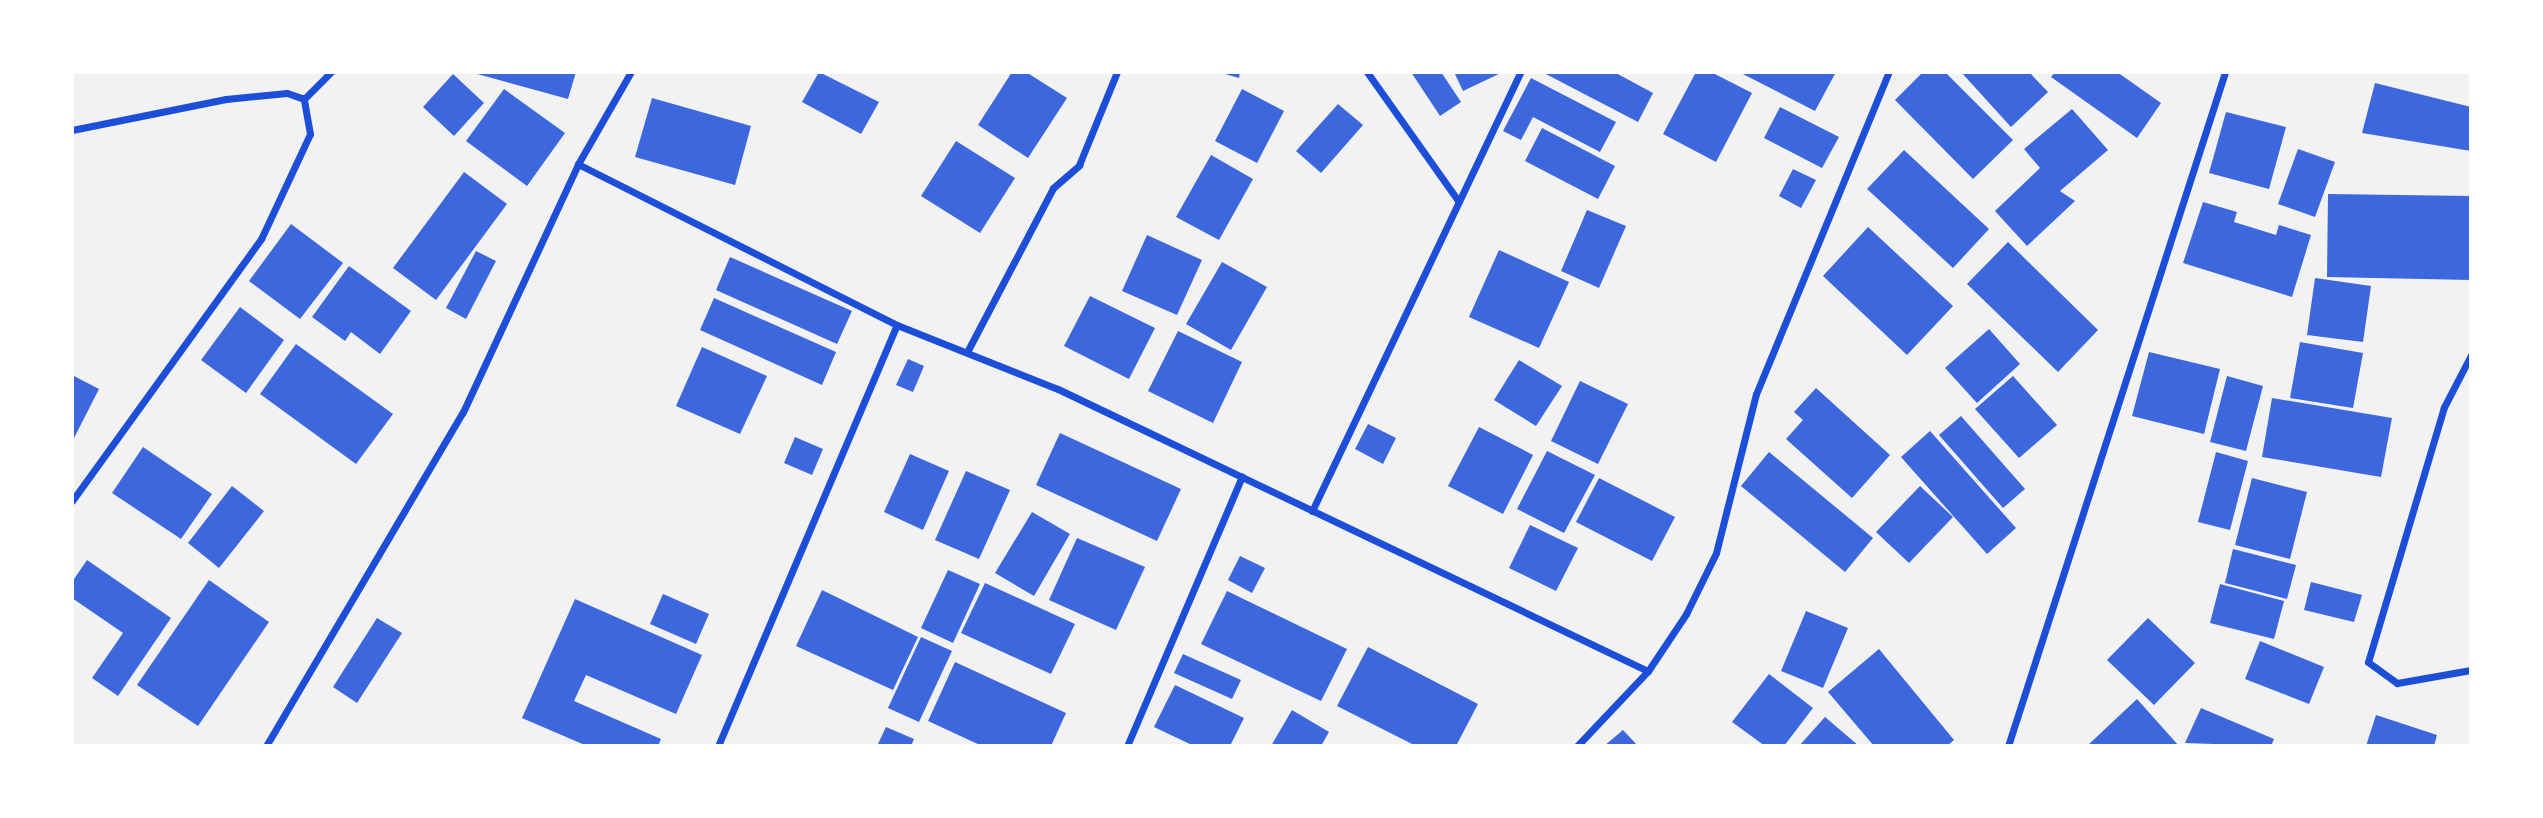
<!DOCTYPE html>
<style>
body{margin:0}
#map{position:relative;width:2543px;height:818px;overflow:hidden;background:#f2f2f2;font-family:"Nunito Sans",sans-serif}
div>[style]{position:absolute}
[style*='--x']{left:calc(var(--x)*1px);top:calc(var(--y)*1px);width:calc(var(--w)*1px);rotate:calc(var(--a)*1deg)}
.building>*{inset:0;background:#3d67dc}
.minor>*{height:7px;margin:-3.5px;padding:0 3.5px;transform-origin:3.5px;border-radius:3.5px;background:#1d4ed8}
span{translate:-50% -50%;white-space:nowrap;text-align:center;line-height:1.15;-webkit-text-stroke:5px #fff;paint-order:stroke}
.frame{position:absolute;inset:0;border:74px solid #fff;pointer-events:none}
</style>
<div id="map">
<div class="building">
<div style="clip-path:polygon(470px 72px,576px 72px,568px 99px)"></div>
<div style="clip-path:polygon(819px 72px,879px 102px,861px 134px,802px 102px)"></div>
<div style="clip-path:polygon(1012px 72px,1026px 72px,1067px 98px,1028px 158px,978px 125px)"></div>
<div style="clip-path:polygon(1218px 72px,1240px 72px,1239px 78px)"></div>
<div style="clip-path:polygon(1411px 72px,1441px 72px,1461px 102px,1440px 116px)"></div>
<div style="clip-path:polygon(1454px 72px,1503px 72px,1463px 91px)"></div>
<div style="clip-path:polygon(1542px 72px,1614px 72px,1653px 93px,1638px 122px)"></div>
<div style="clip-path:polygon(1696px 72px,1711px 72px,1752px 93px,1716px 162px,1663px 134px)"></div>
<div style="clip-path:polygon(1739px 72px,1836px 72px,1815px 111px)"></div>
<div style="clip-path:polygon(1923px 72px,1945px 72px,2013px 140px,1973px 179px,1895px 100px)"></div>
<div style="clip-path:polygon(1961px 72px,2029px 72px,2048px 92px,2011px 127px)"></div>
<div style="clip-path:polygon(2055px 72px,2117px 72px,2161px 103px,2137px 138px,2051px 77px)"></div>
<div style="clip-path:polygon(453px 74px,484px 103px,454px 136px,423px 107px)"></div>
<div style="clip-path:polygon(1531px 78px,1616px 122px,1600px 152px,1533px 117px,1521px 140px,1503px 131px)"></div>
<div style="clip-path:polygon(2375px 83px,2471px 107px,2471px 151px,2362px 133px)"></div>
<div style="clip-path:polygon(504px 89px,565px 133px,527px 186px,466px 141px)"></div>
<div style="clip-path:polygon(1242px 89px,1284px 111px,1257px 163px,1215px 141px)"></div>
<div style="clip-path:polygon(652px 98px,751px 126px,735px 185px,635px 157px)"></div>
<div style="clip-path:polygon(1338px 104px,1363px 125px,1321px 173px,1296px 151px)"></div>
<div style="clip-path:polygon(1780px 107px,1839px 137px,1822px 168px,1764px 138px)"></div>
<div style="clip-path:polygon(2072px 109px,2108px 150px,2060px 191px,2075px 201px,2027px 246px,1995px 211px,2040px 168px,2024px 149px)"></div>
<div style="clip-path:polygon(2226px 112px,2286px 127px,2269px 189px,2209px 173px)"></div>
<div style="clip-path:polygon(1542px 128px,1615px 166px,1598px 199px,1525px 161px)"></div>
<div style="clip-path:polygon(956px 141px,1015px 178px,980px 233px,921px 196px)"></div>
<div style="clip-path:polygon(2298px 149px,2335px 162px,2315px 217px,2278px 204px)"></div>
<div style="clip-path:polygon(1904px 150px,1989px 229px,1953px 268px,1867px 189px)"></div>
<div style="clip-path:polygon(1211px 155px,1253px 179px,1219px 240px,1176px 217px)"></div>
<div style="clip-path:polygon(1793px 169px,1816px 180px,1801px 208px,1779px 196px)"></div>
<div style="clip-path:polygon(464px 172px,507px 204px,436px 300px,393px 268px)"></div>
<div style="clip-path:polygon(2328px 194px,2471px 196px,2471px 280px,2327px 277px)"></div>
<div style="clip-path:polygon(2203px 202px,2237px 212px,2234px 222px,2276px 235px,2279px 225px,2311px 235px,2292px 297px,2183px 263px)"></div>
<div style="clip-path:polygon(1587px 210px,1626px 226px,1599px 288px,1561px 271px)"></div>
<div style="clip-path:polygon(291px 224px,343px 263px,300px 319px,249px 281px)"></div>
<div style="clip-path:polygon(1868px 227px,1953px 306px,1907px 355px,1823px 276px)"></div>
<div style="clip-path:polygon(1147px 235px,1202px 260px,1177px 315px,1122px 291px)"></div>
<div style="clip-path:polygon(2008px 242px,2098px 330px,2058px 372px,1967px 284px)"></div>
<div style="clip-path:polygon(1499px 250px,1569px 282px,1539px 348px,1469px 317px)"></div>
<div style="clip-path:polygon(476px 251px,496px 261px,466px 319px,446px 308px)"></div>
<div style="clip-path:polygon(730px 257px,852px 311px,837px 344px,716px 290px)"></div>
<div style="clip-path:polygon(1222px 262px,1267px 287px,1231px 350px,1186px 324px)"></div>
<div style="clip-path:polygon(349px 266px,411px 311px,380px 354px,351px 332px,345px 341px,312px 317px)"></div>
<div style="clip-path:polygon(2315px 278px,2371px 286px,2363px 342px,2307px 335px)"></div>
<div style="clip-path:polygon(1090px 296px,1155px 328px,1129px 379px,1064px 346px)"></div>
<div style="clip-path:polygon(714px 298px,836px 352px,822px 385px,700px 330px)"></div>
<div style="clip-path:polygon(240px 307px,284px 340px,246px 393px,201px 360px)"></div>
<div style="clip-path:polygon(1989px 329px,2020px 364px,1977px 403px,1945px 368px)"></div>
<div style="clip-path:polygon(1178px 331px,1242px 362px,1213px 423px,1148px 391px)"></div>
<div style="clip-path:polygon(2300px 342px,2363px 353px,2353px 408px,2290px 398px)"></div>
<div style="clip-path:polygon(296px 344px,393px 414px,356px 464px,260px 394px)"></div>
<div style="clip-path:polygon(702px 347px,767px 376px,740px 434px,676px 406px)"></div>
<div style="clip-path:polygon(2149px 352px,2220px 369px,2204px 434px,2132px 416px)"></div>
<div style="clip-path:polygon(908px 359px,924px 366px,913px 392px,896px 385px)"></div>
<div style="clip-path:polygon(1519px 360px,1562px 386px,1536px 426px,1494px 400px)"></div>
<div style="clip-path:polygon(72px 375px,99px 389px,72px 442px)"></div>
<div style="clip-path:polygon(2013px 376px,2057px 425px,2019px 458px,1975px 409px)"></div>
<div style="clip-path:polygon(2227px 376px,2263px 386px,2246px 451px,2210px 442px)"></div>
<div style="clip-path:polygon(1580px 381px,1628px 404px,1598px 464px,1551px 441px)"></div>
<div style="clip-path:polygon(1816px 388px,1890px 455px,1852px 498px,1786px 439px,1803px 420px,1794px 412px)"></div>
<div style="clip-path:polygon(2272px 398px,2392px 418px,2381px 477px,2262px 457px)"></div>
<div style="clip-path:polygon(1961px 416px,2025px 489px,2003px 508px,1939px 435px)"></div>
<div style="clip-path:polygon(1368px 424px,1396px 438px,1383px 464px,1355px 449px)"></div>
<div style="clip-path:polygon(1479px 427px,1533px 455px,1503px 514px,1448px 486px)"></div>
<div style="clip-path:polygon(1930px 431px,2016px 528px,1987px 554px,1901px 457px)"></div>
<div style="clip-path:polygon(1060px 433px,1181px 489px,1157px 541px,1036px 485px)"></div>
<div style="clip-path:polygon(795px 437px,823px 449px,812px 475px,784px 463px)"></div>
<div style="clip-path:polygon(143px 447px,212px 494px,181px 539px,112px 493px)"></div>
<div style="clip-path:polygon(1547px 451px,1595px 475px,1564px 533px,1517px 509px)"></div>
<div style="clip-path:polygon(1769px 452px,1873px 538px,1845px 572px,1741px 486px)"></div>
<div style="clip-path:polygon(2216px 452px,2248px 461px,2230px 530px,2198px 522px)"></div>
<div style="clip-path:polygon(910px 454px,949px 471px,923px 530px,884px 512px)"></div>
<div style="clip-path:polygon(966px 471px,1010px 490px,979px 559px,935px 540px)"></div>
<div style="clip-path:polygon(1599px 478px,1675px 517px,1652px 561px,1576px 522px)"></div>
<div style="clip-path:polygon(2252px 478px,2307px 492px,2290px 559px,2235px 545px)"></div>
<div style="clip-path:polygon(232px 486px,264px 511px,219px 568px,188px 543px)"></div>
<div style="clip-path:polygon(1920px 486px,1953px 517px,1909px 563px,1876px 532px)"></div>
<div style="clip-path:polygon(1032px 512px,1070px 534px,1034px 596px,995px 573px)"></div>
<div style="clip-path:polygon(1530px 525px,1578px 548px,1556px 591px,1509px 568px)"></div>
<div style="clip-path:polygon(1077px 538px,1145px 567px,1116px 630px,1049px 600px)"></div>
<div style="clip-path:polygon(2233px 549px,2296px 565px,2287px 599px,2225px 583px)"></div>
<div style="clip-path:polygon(1240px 556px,1265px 568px,1252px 593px,1228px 580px)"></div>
<div style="clip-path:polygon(87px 560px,171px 618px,118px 696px,92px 678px,123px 633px,72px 598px,72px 582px)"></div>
<div style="clip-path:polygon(948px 570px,980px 584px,953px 643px,921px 628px)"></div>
<div style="clip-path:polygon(209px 580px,269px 622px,198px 726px,137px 685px)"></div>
<div style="clip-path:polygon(2311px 582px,2362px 595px,2354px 622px,2304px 610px)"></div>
<div style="clip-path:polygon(985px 583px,1075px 624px,1051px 674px,961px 633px)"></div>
<div style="clip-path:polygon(2220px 584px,2284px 601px,2274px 639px,2210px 623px)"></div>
<div style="clip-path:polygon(822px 590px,918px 637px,893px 690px,796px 646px)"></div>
<div style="clip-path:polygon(1227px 591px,1347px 649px,1321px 701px,1201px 644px)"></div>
<div style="clip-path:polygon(663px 594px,709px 614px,696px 644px,650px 624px)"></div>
<div style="clip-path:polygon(575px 599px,702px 655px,676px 714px,586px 675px,574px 701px,661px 739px,658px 746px,587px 746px,522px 718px)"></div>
<div style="clip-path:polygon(1806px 611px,1848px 628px,1823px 688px,1781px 671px)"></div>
<div style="clip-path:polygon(377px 618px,402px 633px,357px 703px,333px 687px)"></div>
<div style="clip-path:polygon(2148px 618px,2195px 663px,2154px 705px,2107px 660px)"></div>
<div style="clip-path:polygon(921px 637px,952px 651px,919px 722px,888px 708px)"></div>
<div style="clip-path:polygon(2260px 641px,2324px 667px,2309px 704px,2245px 679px)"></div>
<div style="clip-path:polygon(1368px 647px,1478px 704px,1456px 746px,1416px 746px,1337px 706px)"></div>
<div style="clip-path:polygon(1879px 649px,1954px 740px,1947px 746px,1874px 746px,1828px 692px)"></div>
<div style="clip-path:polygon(1183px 654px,1241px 680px,1232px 699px,1174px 673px)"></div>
<div style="clip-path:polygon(955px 662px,1066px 713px,1051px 746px,982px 746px,928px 721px)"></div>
<div style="clip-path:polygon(1769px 674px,1813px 708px,1784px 746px,1765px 746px,1732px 722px)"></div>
<div style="clip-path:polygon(1175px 685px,1244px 718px,1230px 746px,1194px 746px,1154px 727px)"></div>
<div style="clip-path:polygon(2137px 699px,2179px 746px,2087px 746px)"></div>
<div style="clip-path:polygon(2201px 708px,2274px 739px,2271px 746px,2185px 743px)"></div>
<div style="clip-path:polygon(1292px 710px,1329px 732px,1321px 746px,1271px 746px)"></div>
<div style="clip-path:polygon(2376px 715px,2437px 735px,2434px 746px,2366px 746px)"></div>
<div style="clip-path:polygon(1825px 717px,1859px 746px,1799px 746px)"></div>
<div style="clip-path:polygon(886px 727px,914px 739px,911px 746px,877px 746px)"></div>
<div style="clip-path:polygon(1623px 730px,1638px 746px,1604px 746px)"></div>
</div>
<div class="minor">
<div style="--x:1367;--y:72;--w:159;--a:54.7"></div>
<div style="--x:304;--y:99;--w:38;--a:-45"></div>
<div style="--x:72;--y:130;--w:157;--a:-11.4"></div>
<div style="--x:226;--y:99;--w:61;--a:-5.6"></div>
<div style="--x:287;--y:93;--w:18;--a:19"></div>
<div style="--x:578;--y:164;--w:357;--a:26.8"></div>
<div style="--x:897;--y:325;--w:173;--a:21.7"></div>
<div style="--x:1058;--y:389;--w:654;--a:25.55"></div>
<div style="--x:967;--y:352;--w:185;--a:-62.3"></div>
<div style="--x:1053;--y:188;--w:35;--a:-41"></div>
<div style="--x:1079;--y:165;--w:100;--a:-67.8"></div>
<div style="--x:2471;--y:355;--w:59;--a:117.4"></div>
<div style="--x:2444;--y:407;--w:266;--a:106.6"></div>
<div style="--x:2368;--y:662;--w:36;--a:36"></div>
<div style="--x:2397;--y:683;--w:75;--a:-10"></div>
<div style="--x:72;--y:501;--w:323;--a:-54.2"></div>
<div style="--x:261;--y:239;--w:116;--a:-65"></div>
<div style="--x:310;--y:134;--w:36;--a:-100"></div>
<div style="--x:1312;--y:511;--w:486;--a:-64.6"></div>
<div style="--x:266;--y:746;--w:388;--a:-59.5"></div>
<div style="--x:463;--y:412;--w:273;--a:-65.1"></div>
<div style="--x:578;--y:164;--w:106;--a:-60.1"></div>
<div style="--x:718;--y:746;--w:457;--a:-67"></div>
<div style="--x:1127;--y:746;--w:293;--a:-66.9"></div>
<div style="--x:1577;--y:746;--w:103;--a:-46.6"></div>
<div style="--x:1648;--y:671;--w:69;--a:-56.3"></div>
<div style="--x:1686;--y:614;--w:68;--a:-63.8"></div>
<div style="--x:1716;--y:553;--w:164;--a:-75.9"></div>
<div style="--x:1756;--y:394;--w:348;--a:-67.6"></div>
<div style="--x:2008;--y:746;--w:708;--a:-72.15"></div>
</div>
<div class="frame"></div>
</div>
